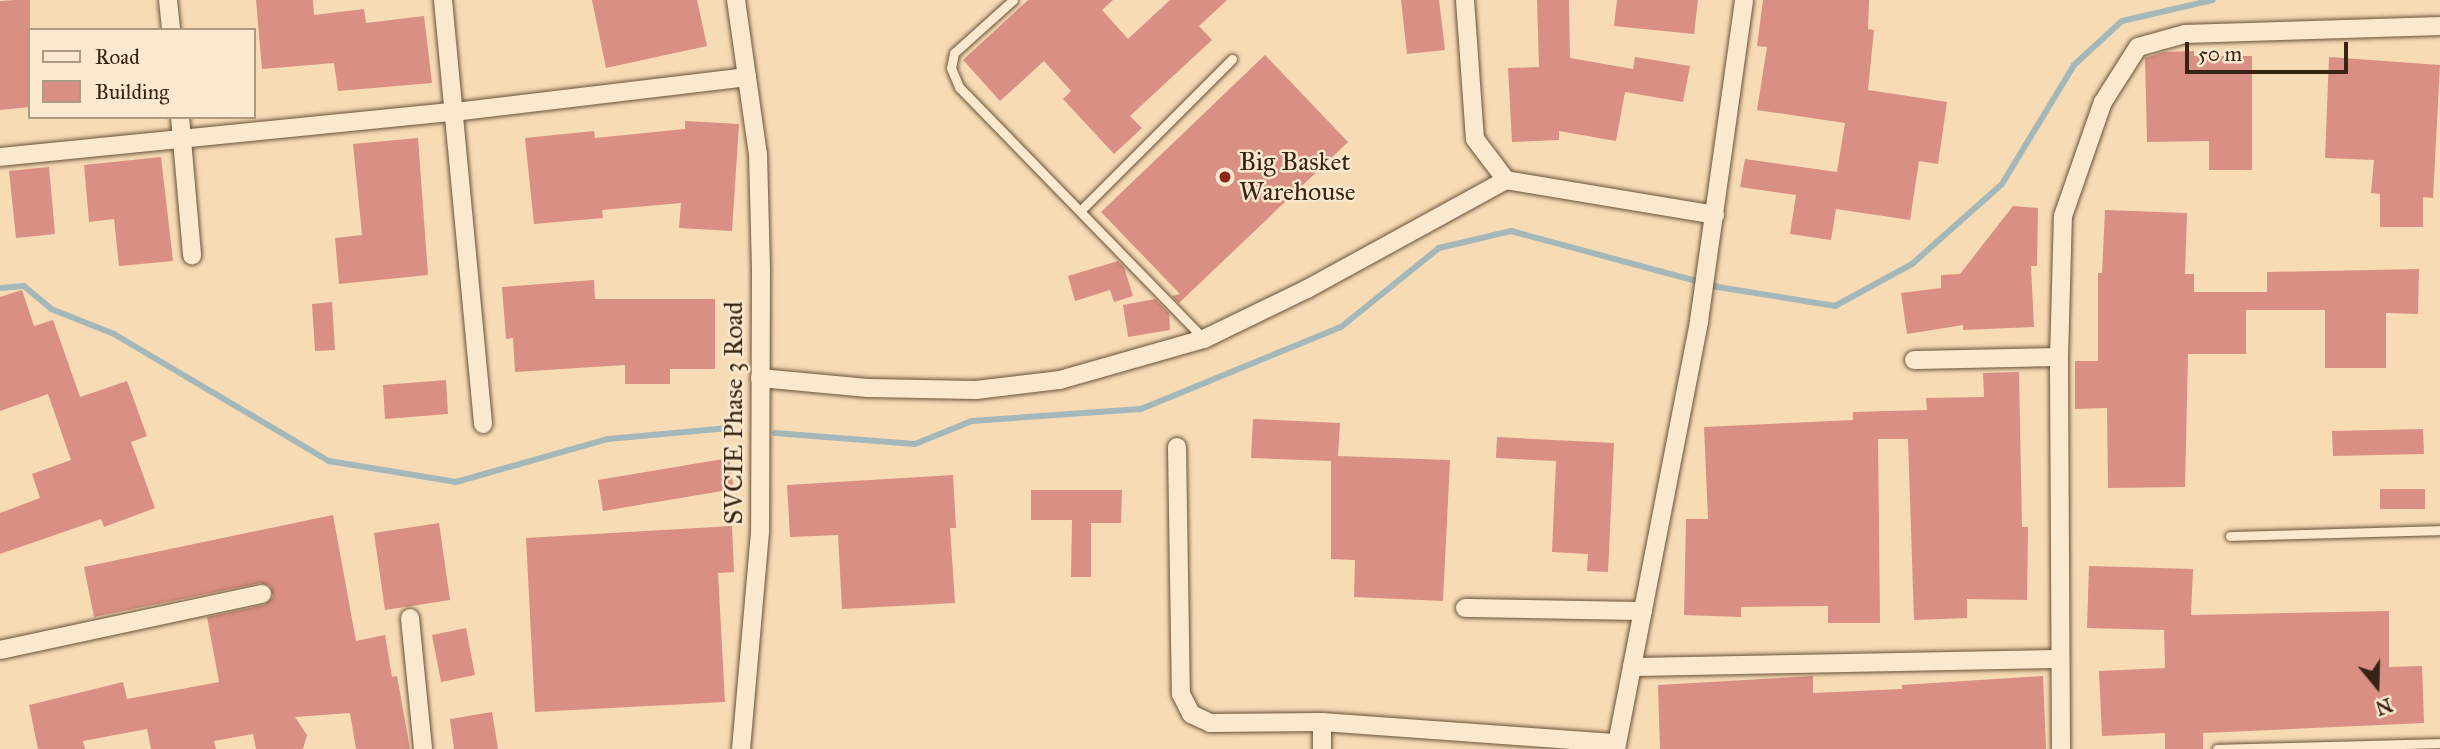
<!DOCTYPE html>
<style>
body{margin:0}
#map{position:relative;width:2440px;height:749px;overflow:hidden;background:#f7dbb5;font-family:"IM FELL Great Primer",serif}
div>[style]{position:absolute}
[style*='--x']{left:calc(var(--x)*1px);top:calc(var(--y)*1px);width:calc(var(--w)*1px);rotate:calc(var(--a)*1deg)}
.stream>*{height:6px;margin:-3px;padding:0 3px;transform-origin:3px;border-radius:3px;background:#a4b8ba}
.building>*{inset:0;background:#d98f84}
.roads{filter:drop-shadow(0 0 2px #68523a) drop-shadow(0 0 2px #68523a)}
.lane>*{height:9px;margin:-4.5px;padding:0 4.5px;transform-origin:4.5px;border-radius:4.5px;background:#fae8cf}
.street>*{height:18px;margin:-9px;padding:0 9px;transform-origin:9px;border-radius:9px;background:#fae8cf}
.dots>*{width:19px;height:19px;translate:-50% -50%;box-sizing:border-box;border:4px solid #fae8cf;border-radius:50%}
span{translate:-50% -50%;white-space:nowrap;text-align:center;line-height:1.15;-webkit-text-stroke:5px #fae8cf;paint-order:stroke}
.poi-label{font-size:26px;color:#392411}
.left{translate:0 -50%;text-align:left}
.street-label{font-size:26px;color:#392411}
.legend{position:absolute;left:28px;top:28px;width:228px;height:91px;box-sizing:border-box;background:#fae8cf;border:2px solid #ad9a83;margin:0;padding:9px 12px;list-style:none;font-size:21px;color:#392411}
.legend li{display:flex;align-items:center;gap:14px;height:35px}
.legend b{width:35px;border:2px solid #ad9a83}
.north{position:absolute;left:2342px;top:651px;width:70px;height:70px;-webkit-text-stroke:5px #fae8cf;paint-order:stroke;rotate:161deg;font-size:19px;font-weight:700;line-height:28px;text-align:center;color:#392411}
.north::after{content:'';display:block;margin:auto;width:24px;height:32px;background:#392411;clip-path:polygon(50% 0,100% 100%,50% 72%,0 100%)}
.scale{position:absolute;left:2185px;top:42px;width:163px;height:32px;box-sizing:border-box;border:4px solid #392411;border-top:0;padding-left:9px;font-size:21px;line-height:24px;white-space:nowrap;color:#392411;-webkit-text-stroke:5px #fae8cf;paint-order:stroke}
</style>
<div id="map">
<div class="stream">
<div style="--x:0;--y:288;--w:24;--a:-5"></div>
<div style="--x:24;--y:286;--w:35;--a:40"></div>
<div style="--x:51;--y:309;--w:68;--a:21.6"></div>
<div style="--x:114;--y:334;--w:250;--a:30.6"></div>
<div style="--x:329;--y:461;--w:129;--a:9.4"></div>
<div style="--x:456;--y:482;--w:158;--a:-15.8"></div>
<div style="--x:608;--y:439;--w:121;--a:-5.2"></div>
<div style="--x:775;--y:433;--w:140;--a:4.5"></div>
<div style="--x:915;--y:444;--w:61;--a:-22"></div>
<div style="--x:972;--y:421;--w:169;--a:-4.1"></div>
<div style="--x:1141;--y:409;--w:216;--a:-22.3"></div>
<div style="--x:1341;--y:327;--w:126;--a:-38.9"></div>
<div style="--x:1439;--y:248;--w:74;--a:-13.3"></div>
<div style="--x:1511;--y:231;--w:214;--a:15.1"></div>
<div style="--x:1718;--y:287;--w:119;--a:9.2"></div>
<div style="--x:1835;--y:306;--w:88;--a:-28.6"></div>
<div style="--x:1912;--y:264;--w:120;--a:-41.6"></div>
<div style="--x:2002;--y:184;--w:139;--a:-58.8"></div>
<div style="--x:2074;--y:65;--w:65;--a:-42.5"></div>
<div style="--x:2122;--y:21;--w:93;--a:-13"></div>
</div>
<div class="building">
<div style="clip-path:polygon(16px 0,30px 0,30px 107px,0 110px,0 1px)"></div>
<div style="clip-path:polygon(256px 0,313px 0,314px 15px,364px 9px,366px 23px,424px 16px,432px 83px,338px 91px,334px 63px,262px 69px)"></div>
<div style="clip-path:polygon(592px 0,697px 0,707px 46px,606px 68px)"></div>
<div style="clip-path:polygon(1028px 0,1113px 0,1102px 10px,1128px 39px,1170px 0,1227px 0,1199px 26px,1212px 40px,1130px 116px,1142px 128px,1114px 154px,1063px 99px,1071px 91px,1044px 61px,1000px 101px,963px 60px)"></div>
<div style="clip-path:polygon(1401px 0,1439px 0,1445px 50px,1407px 54px)"></div>
<div style="clip-path:polygon(1537px 0,1569px 0,1570px 58px,1633px 69px,1635px 57px,1690px 66px,1683px 102px,1625px 92px,1616px 141px,1559px 131px,1559px 140px,1512px 142px,1508px 68px,1539px 67px)"></div>
<div style="clip-path:polygon(1617px 0,1698px 0,1694px 34px,1614px 26px)"></div>
<div style="clip-path:polygon(1763px 0,1869px 0,1868px 29px,1874px 30px,1868px 90px,1947px 102px,1938px 164px,1919px 161px,1910px 220px,1836px 209px,1831px 240px,1790px 234px,1796px 195px,1740px 187px,1745px 159px,1837px 172px,1845px 123px,1757px 110px,1767px 47px,1757px 46px)"></div>
<div style="clip-path:polygon(2194px 51px,2194px 56px,2252px 56px,2252px 170px,2209px 170px,2209px 141px,2147px 142px,2145px 58px,2164px 52px)"></div>
<div style="clip-path:polygon(1265px 55px,1348px 142px,1179px 303px,1172px 296px,1180px 294px,1101px 212px)"></div>
<div style="clip-path:polygon(2329px 57px,2440px 65px,2433px 198px,2423px 197px,2423px 227px,2380px 227px,2380px 194px,2371px 193px,2374px 160px,2325px 158px)"></div>
<div style="clip-path:polygon(685px 121px,739px 124px,732px 231px,679px 228px,681px 203px,602px 210px,603px 218px,534px 224px,525px 138px,594px 131px,595px 138px,685px 129px)"></div>
<div style="clip-path:polygon(418px 138px,428px 275px,339px 284px,335px 238px,362px 235px,353px 144px)"></div>
<div style="clip-path:polygon(161px 157px,173px 261px,119px 266px,114px 219px,89px 222px,84px 165px)"></div>
<div style="clip-path:polygon(49px 167px,55px 234px,16px 238px,9px 171px)"></div>
<div style="clip-path:polygon(2013px 206px,2038px 208px,2037px 266px,2031px 266px,2034px 327px,1963px 330px,1963px 325px,1907px 334px,1901px 293px,1941px 288px,1941px 275px,1960px 274px)"></div>
<div style="clip-path:polygon(2105px 210px,2187px 213px,2185px 274px,2194px 274px,2194px 292px,2267px 292px,2267px 272px,2419px 269px,2418px 314px,2386px 313px,2386px 368px,2325px 368px,2325px 310px,2246px 310px,2246px 354px,2188px 354px,2185px 487px,2108px 488px,2107px 408px,2075px 409px,2075px 361px,2098px 361px,2098px 273px,2102px 273px)"></div>
<div style="clip-path:polygon(1118px 261px,1124px 267px,1133px 296px,1114px 302px,1110px 290px,1075px 301px,1068px 276px)"></div>
<div style="clip-path:polygon(594px 280px,595px 299px,715px 299px,715px 369px,670px 369px,670px 384px,625px 384px,625px 365px,515px 372px,513px 338px,506px 339px,502px 287px)"></div>
<div style="clip-path:polygon(22px 290px,34px 326px,53px 320px,80px 397px,127px 381px,147px 436px,131px 442px,155px 508px,104px 527px,101px 519px,0 554px,0 513px,40px 498px,32px 474px,71px 460px,48px 394px,0 411px,0 297px)"></div>
<div style="clip-path:polygon(1155px 299px,1169px 313px,1170px 330px,1128px 337px,1123px 305px)"></div>
<div style="clip-path:polygon(332px 302px,335px 350px,315px 351px,312px 304px)"></div>
<div style="clip-path:polygon(2019px 372px,2022px 527px,2028px 527px,2027px 600px,1967px 599px,1967px 618px,1914px 620px,1908px 439px,1878px 439px,1880px 623px,1828px 623px,1828px 606px,1741px 607px,1741px 617px,1684px 615px,1686px 519px,1708px 519px,1704px 427px,1853px 420px,1853px 412px,1927px 410px,1926px 398px,1984px 397px,1983px 373px)"></div>
<div style="clip-path:polygon(446px 380px,448px 414px,385px 419px,383px 385px)"></div>
<div style="clip-path:polygon(1253px 419px,1340px 423px,1338px 456px,1450px 460px,1443px 601px,1354px 597px,1355px 560px,1331px 559px,1331px 461px,1251px 458px)"></div>
<div style="clip-path:polygon(2423px 429px,2424px 454px,2333px 456px,2332px 431px)"></div>
<div style="clip-path:polygon(1497px 437px,1614px 443px,1608px 572px,1587px 571px,1588px 554px,1552px 552px,1556px 461px,1496px 458px)"></div>
<div style="clip-path:polygon(729px 458px,734px 489px,603px 511px,598px 480px)"></div>
<div style="clip-path:polygon(953px 475px,956px 528px,950px 528px,955px 603px,842px 609px,838px 535px,790px 537px,787px 485px)"></div>
<div style="clip-path:polygon(2380px 489px,2425px 489px,2425px 509px,2380px 509px)"></div>
<div style="clip-path:polygon(1031px 490px,1122px 490px,1121px 523px,1091px 523px,1091px 577px,1071px 577px,1072px 520px,1031px 520px)"></div>
<div style="clip-path:polygon(333px 515px,356px 641px,385px 635px,392px 677px,397px 676px,410px 749px,356px 749px,350px 713px,295px 717px,307px 735px,303px 749px,256px 749px,253px 734px,214px 741px,216px 749px,151px 749px,147px 729px,83px 741px,85px 749px,38px 749px,29px 705px,123px 682px,127px 699px,219px 682px,207px 617px,264px 605px,273px 597px,270px 586px,260px 583px,94px 617px,84px 567px)"></div>
<div style="clip-path:polygon(439px 523px,450px 600px,385px 610px,374px 533px)"></div>
<div style="clip-path:polygon(732px 526px,734px 572px,718px 573px,725px 702px,535px 712px,526px 538px)"></div>
<div style="clip-path:polygon(2089px 566px,2193px 569px,2191px 615px,2389px 611px,2389px 667px,2422px 666px,2424px 723px,2203px 733px,2203px 749px,2165px 749px,2165px 733px,2102px 736px,2099px 671px,2165px 668px,2164px 630px,2087px 628px)"></div>
<div style="clip-path:polygon(466px 628px,475px 675px,441px 682px,432px 635px)"></div>
<div style="clip-path:polygon(1813px 676px,1813px 693px,1902px 689px,1902px 685px,2043px 676px,2046px 749px,1660px 749px,1658px 685px)"></div>
<div style="clip-path:polygon(492px 712px,498px 749px,454px 749px,450px 719px)"></div>
</div>
<div class="roads">
<div class="lane">
<div style="--x:1013;--y:0;--w:79;--a:138.1"></div>
<div style="--x:954;--y:53;--w:15;--a:101"></div>
<div style="--x:951;--y:68;--w:21;--a:67"></div>
<div style="--x:959;--y:87;--w:351;--a:45.8"></div>
<div style="--x:1080;--y:211;--w:215;--a:-45"></div>
<div style="--x:2230;--y:536;--w:210;--a:-1.6"></div>
<div style="--x:2217;--y:749;--w:223;--a:-1.5"></div>
</div>
<div class="street">
<div style="--x:168;--y:0;--w:30;--a:84"></div>
<div style="--x:443;--y:0;--w:426;--a:84.6"></div>
<div style="--x:736;--y:0;--w:156;--a:81.9"></div>
<div style="--x:758;--y:154;--w:116;--a:88.5"></div>
<div style="--x:761;--y:270;--w:262;--a:90.2"></div>
<div style="--x:760;--y:532;--w:218;--a:95"></div>
<div style="--x:1465;--y:0;--w:139;--a:85.9"></div>
<div style="--x:1475;--y:139;--w:51;--a:52.9"></div>
<div style="--x:180;--y:117;--w:139;--a:85"></div>
<div style="--x:0;--y:157;--w:456;--a:-5.7"></div>
<div style="--x:454;--y:112;--w:295;--a:-6.8"></div>
<div style="--x:1914;--y:360;--w:145;--a:-1.2"></div>
<div style="--x:760;--y:378;--w:108;--a:5.3"></div>
<div style="--x:868;--y:388;--w:108;--a:1.1"></div>
<div style="--x:976;--y:390;--w:85;--a:-6.8"></div>
<div style="--x:1060;--y:380;--w:150;--a:-15.9"></div>
<div style="--x:1204;--y:339;--w:114;--a:-25.9"></div>
<div style="--x:1307;--y:289;--w:227;--a:-28.7"></div>
<div style="--x:1506;--y:180;--w:212;--a:9.5"></div>
<div style="--x:1177;--y:447;--w:247;--a:89.1"></div>
<div style="--x:1181;--y:694;--w:22;--a:63"></div>
<div style="--x:1191;--y:714;--w:21;--a:25"></div>
<div style="--x:1210;--y:723;--w:112;--a:-0.5"></div>
<div style="--x:1322;--y:722;--w:296;--a:4.1"></div>
<div style="--x:1465;--y:608;--w:178;--a:1"></div>
<div style="--x:410;--y:618;--w:132;--a:84.3"></div>
<div style="--x:0;--y:650;--w:268;--a:-12.1"></div>
<div style="--x:1632;--y:667;--w:427;--a:-1.1"></div>
<div style="--x:1322;--y:749;--w:27;--a:-90"></div>
<div style="--x:1616;--y:749;--w:436;--a:-79"></div>
<div style="--x:1699;--y:321;--w:324;--a:-82"></div>
<div style="--x:2061;--y:749;--w:392;--a:-90.3"></div>
<div style="--x:2059;--y:357;--w:141;--a:-88.4"></div>
<div style="--x:2063;--y:216;--w:121;--a:-70.7"></div>
<div style="--x:2103;--y:102;--w:65;--a:-57.5"></div>
<div style="--x:2138;--y:47;--w:49;--a:-15.5"></div>
<div style="--x:2185;--y:34;--w:255;--a:-1.8"></div>
</div>
</div>
<div class="dots">
<div style="left:1225px;top:177px;background:#8f2418"></div>
</div>
<div class="poi-label">
<span class="left" style="left:1239px;top:177px">Big Basket<br>Warehouse</span>
</div>
<div class="street-label">
<span style="left:734px;top:413px;rotate:-90deg">SVCIE Phase 3 Road</span>
</div>
<ul class="legend">
<li><b style="height:9px;background:#fae8cf"></b>Road</li>
<li><b style="height:19px;background:#d98f84"></b>Building</li>
</ul>
<div class="north">N</div>
<div class="scale">50 m</div>
</div>
